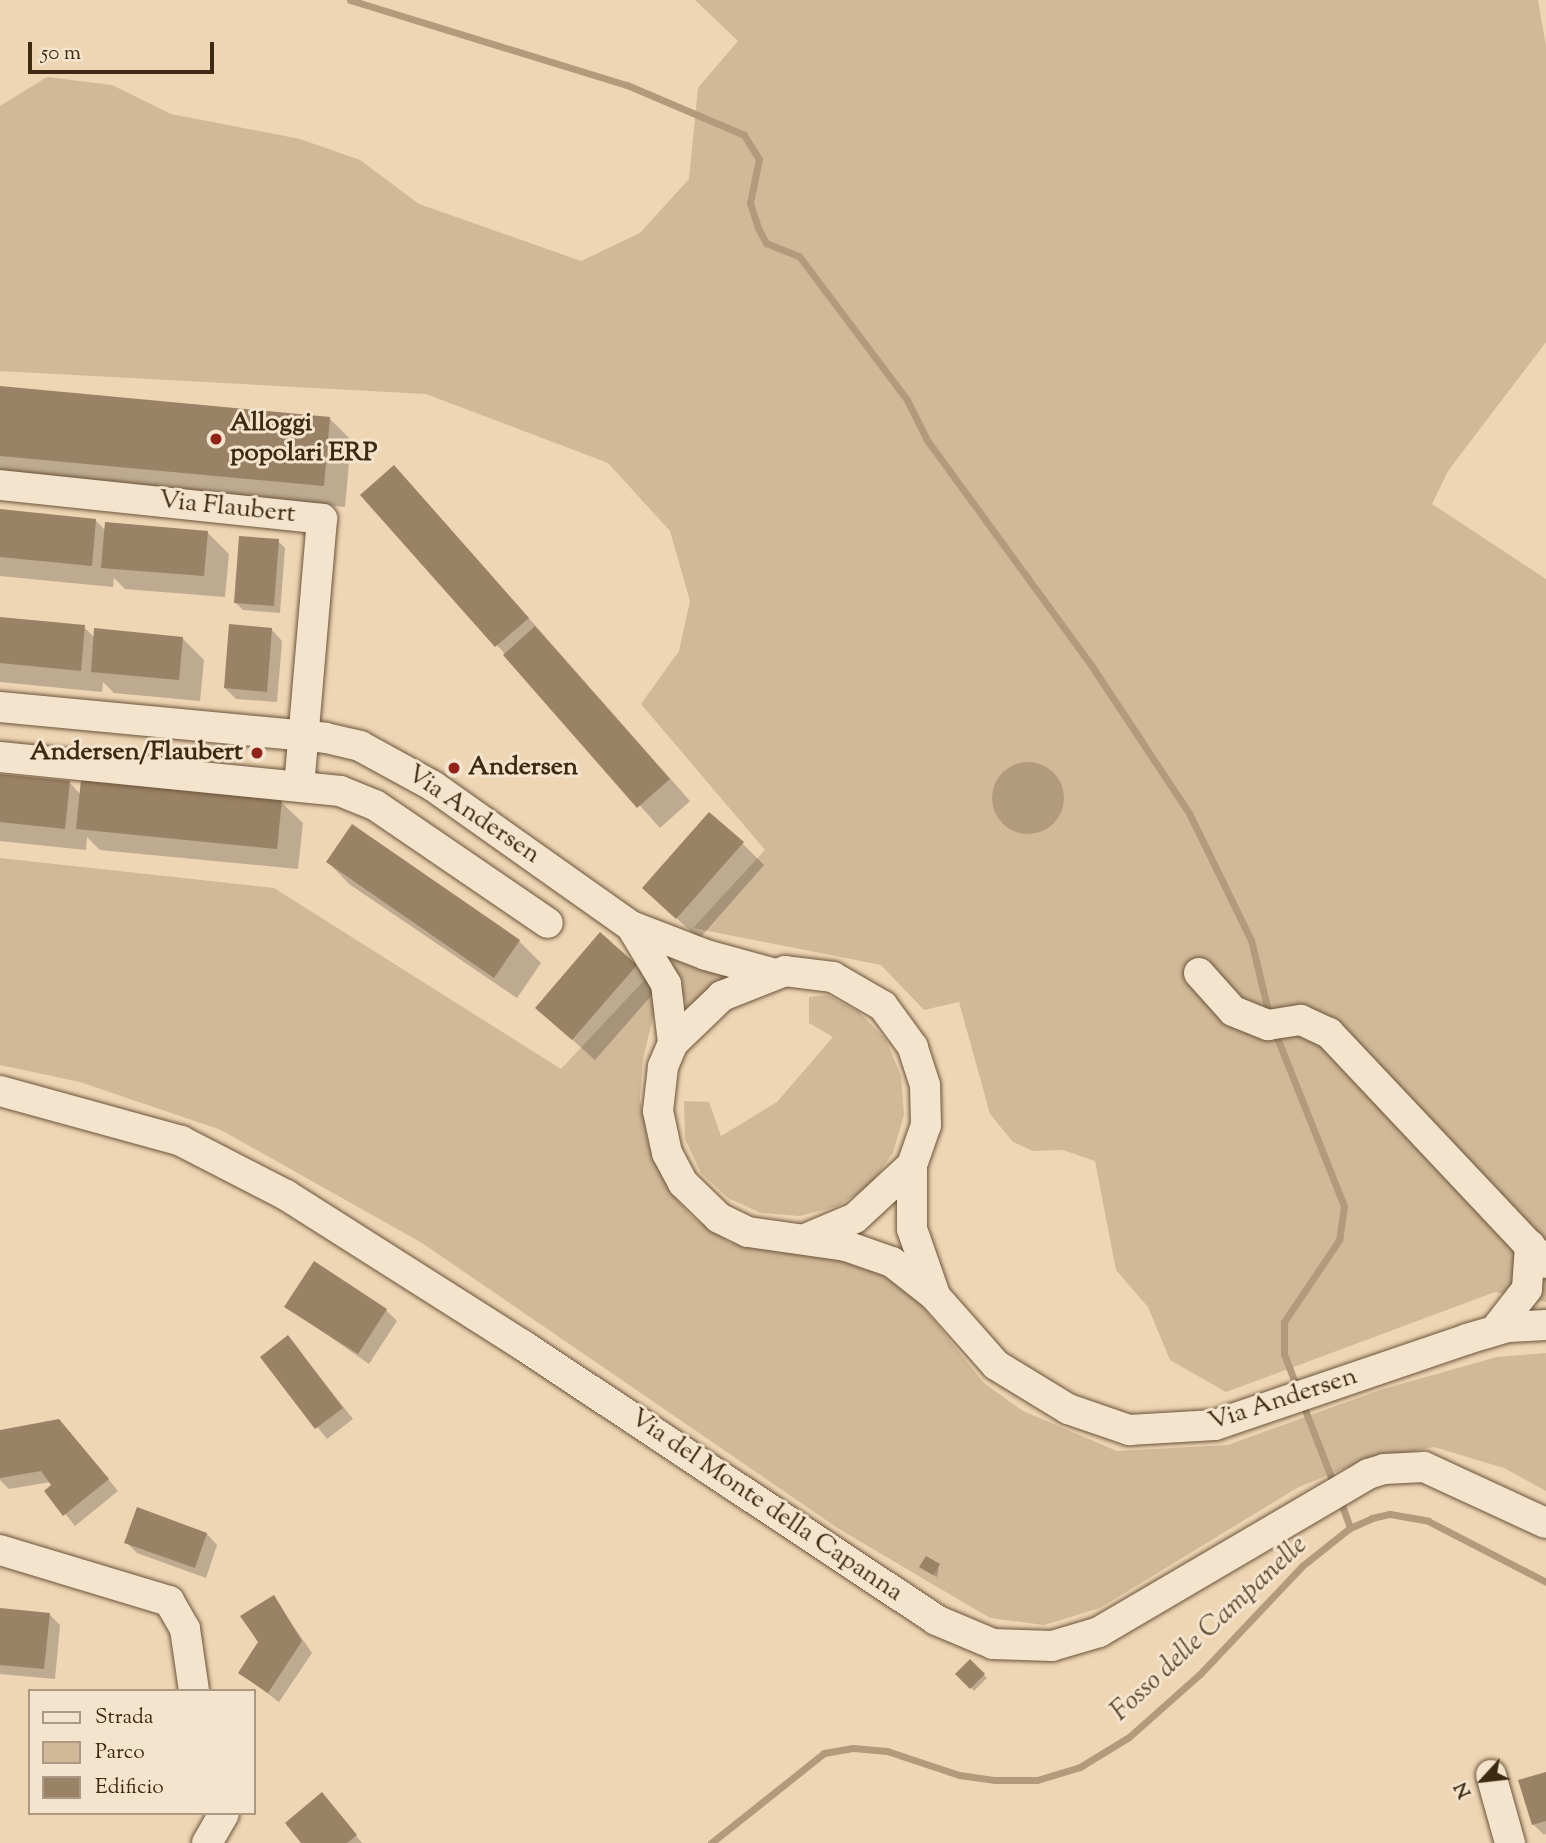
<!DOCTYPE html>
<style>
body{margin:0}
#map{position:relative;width:1546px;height:1843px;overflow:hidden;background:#eed5b4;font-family:"Sorts Mill Goudy",serif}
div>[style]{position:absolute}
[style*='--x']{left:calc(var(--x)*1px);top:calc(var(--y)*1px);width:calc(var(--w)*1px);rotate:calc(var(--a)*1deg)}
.green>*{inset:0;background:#d0b898}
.water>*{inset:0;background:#b29b7d}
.round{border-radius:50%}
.shadow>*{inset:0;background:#0003}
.stream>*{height:7px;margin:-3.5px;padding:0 3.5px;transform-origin:3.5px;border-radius:3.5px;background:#b29b7d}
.building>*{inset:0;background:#9a8266}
.roads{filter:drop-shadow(0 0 2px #6a543a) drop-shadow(0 0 2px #6a543a)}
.minor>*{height:30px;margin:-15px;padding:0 15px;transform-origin:15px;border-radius:15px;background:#f4e4ce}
.dots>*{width:19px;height:19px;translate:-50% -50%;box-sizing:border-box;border:4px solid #f4e4ce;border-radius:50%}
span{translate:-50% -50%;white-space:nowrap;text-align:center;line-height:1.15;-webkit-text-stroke:6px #f4e4ce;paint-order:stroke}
.poi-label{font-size:26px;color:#3e2912;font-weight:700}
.left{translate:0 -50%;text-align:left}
.right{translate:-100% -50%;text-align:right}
.street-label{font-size:26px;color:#3e2912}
.water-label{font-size:28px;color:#614b32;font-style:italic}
.legend{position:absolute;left:28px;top:1689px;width:228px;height:126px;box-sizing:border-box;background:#f4e4ce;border:2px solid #ab9983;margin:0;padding:9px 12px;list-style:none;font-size:21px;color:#3e2912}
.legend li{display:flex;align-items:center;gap:14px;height:35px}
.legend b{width:35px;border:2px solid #ab9983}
.north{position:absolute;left:1448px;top:1745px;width:70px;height:70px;-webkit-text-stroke:5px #f4e4ce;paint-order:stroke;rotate:243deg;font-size:19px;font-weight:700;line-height:28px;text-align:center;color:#3e2912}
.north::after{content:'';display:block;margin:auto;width:24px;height:32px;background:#3e2912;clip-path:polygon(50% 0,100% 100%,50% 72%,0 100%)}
.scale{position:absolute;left:28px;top:42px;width:186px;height:32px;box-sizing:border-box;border:4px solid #3e2912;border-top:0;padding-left:9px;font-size:21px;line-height:24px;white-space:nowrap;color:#3e2912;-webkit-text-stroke:5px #f4e4ce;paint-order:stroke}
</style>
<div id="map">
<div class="green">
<div style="clip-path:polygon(695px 0,1538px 0,1546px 46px,1546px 342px,1448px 471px,1432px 504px,1546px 579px,1546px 1302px,1495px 1292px,1226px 1392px,1170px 1360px,1148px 1307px,1116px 1270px,1095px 1161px,1063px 1150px,1033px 1151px,1013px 1142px,990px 1114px,959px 1002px,924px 1010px,881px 965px,693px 928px,765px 850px,641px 704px,679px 651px,690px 601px,670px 531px,608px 463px,426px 394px,0 371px,0 106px,47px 77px,112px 85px,171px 114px,300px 139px,360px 160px,419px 204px,581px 261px,640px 233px,689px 179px,698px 88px,738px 41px)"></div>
<div style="clip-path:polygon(0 858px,274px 888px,561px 1069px,651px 973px,658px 997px,643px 1059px,640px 1099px,648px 1142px,670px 1192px,692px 1217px,730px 1243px,860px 1263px,910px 1291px,984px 1383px,1023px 1411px,1117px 1451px,1228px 1445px,1383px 1389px,1497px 1357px,1546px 1353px,1546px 1491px,1504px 1468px,1434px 1447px,1359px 1462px,1297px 1488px,1100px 1608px,1044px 1625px,990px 1618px,839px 1529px,422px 1243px,221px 1130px,80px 1082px,0 1065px)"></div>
<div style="clip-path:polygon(670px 958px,697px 968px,731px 976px,688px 1009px)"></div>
<div style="clip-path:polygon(827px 995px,859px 1012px,886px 1040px,901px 1076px,904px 1115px,893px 1153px,870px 1185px,838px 1206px,800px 1216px,761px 1213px,728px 1198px,701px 1173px,685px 1139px,684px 1101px,709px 1102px,721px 1136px,777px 1102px,833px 1037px,809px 1023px,809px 997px)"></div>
</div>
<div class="water">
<div class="round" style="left:992px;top:762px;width:72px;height:72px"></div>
</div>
<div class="shadow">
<div style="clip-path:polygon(0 388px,330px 419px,351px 440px,345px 507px,0 475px)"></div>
<div style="clip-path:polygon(415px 489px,690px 801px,660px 828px,363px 495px)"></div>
<div style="clip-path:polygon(0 511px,96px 521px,106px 531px,207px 532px,229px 554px,225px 597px,125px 589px,114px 578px,113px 587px,0 576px)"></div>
<div style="clip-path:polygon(278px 541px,285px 548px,280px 613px,243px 610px,236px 603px)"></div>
<div style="clip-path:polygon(0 619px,84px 627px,95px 638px,182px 638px,204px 660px,200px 701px,114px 693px,103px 682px,102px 692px,0 682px)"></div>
<div style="clip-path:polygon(272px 630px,282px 641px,277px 702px,236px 699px,225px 688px)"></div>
<div style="clip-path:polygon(0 775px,69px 782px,81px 795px,281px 802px,303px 823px,298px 869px,100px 850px,87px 837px,86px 850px,0 841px)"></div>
<div style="clip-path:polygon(742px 843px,764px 865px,699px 939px,644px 888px)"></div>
<div style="clip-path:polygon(328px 862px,519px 941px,541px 963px,517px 998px,349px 884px)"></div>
<div style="clip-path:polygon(636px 966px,658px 988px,595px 1060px,537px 1008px)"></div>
<div style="clip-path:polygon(287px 1307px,386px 1310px,397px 1321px,369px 1364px)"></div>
<div style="clip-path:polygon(288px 1337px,353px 1419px,327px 1439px,262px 1357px)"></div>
<div style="clip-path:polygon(0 1432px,69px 1432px,118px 1491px,75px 1526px,47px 1491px,53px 1485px,51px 1482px,9px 1489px,0 1480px)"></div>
<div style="clip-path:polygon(207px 1534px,217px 1545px,206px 1578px,137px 1553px,126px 1542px)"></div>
<div style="clip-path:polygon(939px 1566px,937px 1577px,924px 1570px)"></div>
<div style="clip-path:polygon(273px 1597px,312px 1653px,279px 1702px,240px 1673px,260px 1642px)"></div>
<div style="clip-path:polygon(0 1609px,49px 1614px,60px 1625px,55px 1679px,0 1674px)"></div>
<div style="clip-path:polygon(970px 1662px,987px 1678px,974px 1691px,958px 1674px)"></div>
<div style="clip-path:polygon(1546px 1774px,1546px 1834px,1544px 1835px,1533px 1824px)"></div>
<div style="clip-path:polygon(329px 1802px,362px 1843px,304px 1843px)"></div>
</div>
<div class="stream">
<div style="--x:350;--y:0;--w:290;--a:17.1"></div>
<div style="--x:627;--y:85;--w:127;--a:23.1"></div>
<div style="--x:744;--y:135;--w:28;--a:58"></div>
<div style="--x:759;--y:159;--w:45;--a:101.6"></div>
<div style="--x:750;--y:203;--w:26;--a:72"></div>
<div style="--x:758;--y:228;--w:17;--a:62"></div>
<div style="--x:766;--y:243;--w:35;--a:22"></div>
<div style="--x:799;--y:256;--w:180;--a:53.1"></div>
<div style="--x:907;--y:400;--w:45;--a:63.4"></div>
<div style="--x:927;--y:440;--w:282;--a:53.9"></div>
<div style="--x:1093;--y:668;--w:174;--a:56.5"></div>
<div style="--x:1189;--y:813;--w:141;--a:64"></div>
<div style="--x:1251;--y:940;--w:77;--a:76.5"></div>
<div style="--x:1274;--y:1030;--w:189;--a:68.3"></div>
<div style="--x:1344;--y:1206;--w:34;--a:98"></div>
<div style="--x:1339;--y:1240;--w:99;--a:123.9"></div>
<div style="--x:1284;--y:1322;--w:32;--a:90"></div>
<div style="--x:1284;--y:1354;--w:40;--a:69"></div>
<div style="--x:1302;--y:1402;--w:89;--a:68.9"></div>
<div style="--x:1340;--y:1500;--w:30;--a:70"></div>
<div style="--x:711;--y:1843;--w:144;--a:-38.5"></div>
<div style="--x:824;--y:1753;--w:29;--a:-10"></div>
<div style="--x:853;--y:1748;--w:34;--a:5"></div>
<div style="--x:887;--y:1751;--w:76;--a:18.4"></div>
<div style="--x:959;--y:1775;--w:35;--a:8"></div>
<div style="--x:994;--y:1780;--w:43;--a:0"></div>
<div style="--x:1037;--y:1780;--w:45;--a:-16.8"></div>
<div style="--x:1080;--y:1767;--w:57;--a:-31.5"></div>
<div style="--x:1129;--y:1737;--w:95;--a:-41.6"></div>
<div style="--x:1200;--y:1674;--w:149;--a:-46.6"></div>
<div style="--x:1302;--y:1566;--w:61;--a:-38.4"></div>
<div style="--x:1350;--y:1528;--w:24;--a:-24"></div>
<div style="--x:1372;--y:1518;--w:18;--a:-13"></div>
<div style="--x:1390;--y:1514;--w:39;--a:10"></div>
<div style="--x:1428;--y:1521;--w:133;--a:27.3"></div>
</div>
<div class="building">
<div style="clip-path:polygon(0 386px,330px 417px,324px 486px,0 456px)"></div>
<div style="clip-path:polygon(394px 465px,529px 618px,495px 647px,360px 495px)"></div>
<div style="clip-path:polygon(0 509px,96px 519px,92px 566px,0 557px)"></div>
<div style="clip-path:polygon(105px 522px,208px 531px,204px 576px,101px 568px)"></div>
<div style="clip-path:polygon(239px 536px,279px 539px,274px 606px,234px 603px)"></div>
<div style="clip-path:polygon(0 617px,85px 625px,81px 671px,0 663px)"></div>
<div style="clip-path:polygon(229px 624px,272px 628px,267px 692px,224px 688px)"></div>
<div style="clip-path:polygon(535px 626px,670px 779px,637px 808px,503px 655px)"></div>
<div style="clip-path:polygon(94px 628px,183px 637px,179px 680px,91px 672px)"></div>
<div style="clip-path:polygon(0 774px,70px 781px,65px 829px,0 822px)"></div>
<div style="clip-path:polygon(81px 780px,282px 800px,277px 849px,76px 829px)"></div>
<div style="clip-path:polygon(709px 812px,744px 842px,676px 919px,642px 888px)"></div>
<div style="clip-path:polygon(352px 824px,520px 940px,494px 978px,326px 862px)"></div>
<div style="clip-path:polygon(600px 932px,637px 965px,572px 1040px,535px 1008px)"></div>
<div style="clip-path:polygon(314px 1261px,387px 1309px,358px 1354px,284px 1307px)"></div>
<div style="clip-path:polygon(288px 1335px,343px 1408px,315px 1429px,260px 1357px)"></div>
<div style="clip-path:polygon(59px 1419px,109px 1479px,63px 1516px,44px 1491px,51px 1485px,41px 1471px,0 1478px,0 1430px)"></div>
<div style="clip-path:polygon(137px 1507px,207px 1533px,195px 1568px,124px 1543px)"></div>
<div style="clip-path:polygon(926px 1556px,940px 1564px,933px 1575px,919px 1567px)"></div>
<div style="clip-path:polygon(274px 1595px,302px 1641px,268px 1693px,238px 1673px,258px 1642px,240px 1616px)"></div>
<div style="clip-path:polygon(0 1608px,50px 1613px,44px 1669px,0 1665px)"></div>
<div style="clip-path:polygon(970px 1659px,985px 1674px,970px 1689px,955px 1674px)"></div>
<div style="clip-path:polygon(1546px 1772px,1546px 1821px,1532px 1825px,1518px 1780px)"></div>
<div style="clip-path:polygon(322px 1792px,357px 1835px,347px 1843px,301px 1843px,285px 1823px)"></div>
</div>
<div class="roads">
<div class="minor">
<div style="--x:0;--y:485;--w:324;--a:6"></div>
<div style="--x:322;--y:519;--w:267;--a:94.9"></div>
<div style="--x:0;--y:707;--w:327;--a:5.4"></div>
<div style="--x:326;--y:738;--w:35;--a:13"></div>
<div style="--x:360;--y:746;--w:83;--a:28.7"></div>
<div style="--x:433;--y:786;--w:242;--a:35.3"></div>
<div style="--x:631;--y:926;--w:80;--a:21.1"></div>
<div style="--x:706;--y:955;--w:68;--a:15.3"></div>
<div style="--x:0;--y:757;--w:342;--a:5.7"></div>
<div style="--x:340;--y:791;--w:38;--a:22"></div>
<div style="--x:375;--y:805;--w:209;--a:34.3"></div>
<div style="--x:631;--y:926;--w:68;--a:58.9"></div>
<div style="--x:666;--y:984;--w:59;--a:83.2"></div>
<div style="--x:1199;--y:973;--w:51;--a:48.2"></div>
<div style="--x:1233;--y:1011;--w:38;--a:22"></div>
<div style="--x:1268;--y:1025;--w:33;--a:-9"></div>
<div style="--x:1301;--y:1020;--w:31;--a:25"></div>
<div style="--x:1329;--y:1033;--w:316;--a:46.7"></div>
<div style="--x:0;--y:1091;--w:188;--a:15.4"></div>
<div style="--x:181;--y:1141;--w:118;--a:27.2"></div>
<div style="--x:286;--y:1195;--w:282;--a:32.4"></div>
<div style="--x:524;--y:1346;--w:495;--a:33.6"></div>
<div style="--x:936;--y:1620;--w:62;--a:22.8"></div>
<div style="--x:993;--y:1644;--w:59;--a:1.9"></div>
<div style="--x:1052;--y:1646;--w:49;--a:-16.6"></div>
<div style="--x:1099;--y:1632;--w:312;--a:-30.4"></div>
<div style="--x:1368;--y:1474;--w:17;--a:-17"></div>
<div style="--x:1384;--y:1469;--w:40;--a:-2.9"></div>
<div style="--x:1424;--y:1467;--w:134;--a:24.7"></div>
<div style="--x:912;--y:1165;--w:64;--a:90"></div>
<div style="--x:912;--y:1229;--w:67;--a:70.8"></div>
<div style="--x:805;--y:1239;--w:54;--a:-22.8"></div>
<div style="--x:855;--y:1218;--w:78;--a:-42.9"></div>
<div style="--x:912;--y:1165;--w:42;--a:-70.7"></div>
<div style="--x:926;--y:1125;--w:40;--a:-91.4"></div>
<div style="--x:925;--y:1085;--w:40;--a:-108"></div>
<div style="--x:913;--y:1047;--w:51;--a:-126.2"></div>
<div style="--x:883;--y:1006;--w:58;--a:-149.9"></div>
<div style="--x:833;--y:977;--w:48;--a:-172.9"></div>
<div style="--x:785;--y:971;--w:68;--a:158.4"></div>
<div style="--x:722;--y:996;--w:68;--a:136.2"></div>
<div style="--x:673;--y:1043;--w:26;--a:113"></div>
<div style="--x:663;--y:1067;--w:44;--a:96.5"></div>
<div style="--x:658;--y:1111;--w:43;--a:77.9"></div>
<div style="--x:667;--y:1153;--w:34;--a:62"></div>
<div style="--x:683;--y:1183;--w:50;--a:44.2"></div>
<div style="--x:719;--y:1218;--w:32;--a:26"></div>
<div style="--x:748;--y:1232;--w:99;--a:8.1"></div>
<div style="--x:846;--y:1246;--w:49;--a:19.2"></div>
<div style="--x:892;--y:1262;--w:55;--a:38.3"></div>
<div style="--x:935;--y:1296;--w:92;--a:48.5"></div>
<div style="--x:996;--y:1365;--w:84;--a:31.4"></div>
<div style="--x:1068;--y:1409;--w:65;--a:19"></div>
<div style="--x:1129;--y:1430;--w:86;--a:-3.3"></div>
<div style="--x:1215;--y:1425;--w:266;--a:-18.8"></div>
<div style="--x:1467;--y:1339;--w:43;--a:-16.3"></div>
<div style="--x:1508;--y:1327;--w:38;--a:-3"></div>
<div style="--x:1495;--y:1330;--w:52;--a:-52"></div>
<div style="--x:1527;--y:1289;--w:44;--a:-86.1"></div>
<div style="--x:0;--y:1550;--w:177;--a:16.8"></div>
<div style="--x:169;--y:1601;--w:32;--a:60"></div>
<div style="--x:185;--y:1629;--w:63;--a:81.7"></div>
<div style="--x:1491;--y:1775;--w:71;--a:74.4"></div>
<div style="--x:207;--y:1843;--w:34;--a:-60"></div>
</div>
</div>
<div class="dots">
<div style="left:216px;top:439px;background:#8f2418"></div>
<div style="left:257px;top:753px;background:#8f2418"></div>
<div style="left:454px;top:768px;background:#8f2418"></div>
</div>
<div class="poi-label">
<span class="left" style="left:230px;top:439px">Alloggi<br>popolari ERP</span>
<span class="right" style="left:243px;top:753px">Andersen/Flaubert</span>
<span class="left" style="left:468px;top:768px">Andersen</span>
</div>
<div class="street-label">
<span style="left:227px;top:508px;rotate:6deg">Via Flaubert</span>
<span style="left:473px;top:815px;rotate:34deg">Via Andersen</span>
<span style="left:1283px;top:1400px;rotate:-18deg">Via Andersen</span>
<span style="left:766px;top:1506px;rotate:34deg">Via del Monte della Capanna</span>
</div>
<div class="water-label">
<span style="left:1209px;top:1629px;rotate:-43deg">Fosso delle Campanelle</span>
</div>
<ul class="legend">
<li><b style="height:9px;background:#f4e4ce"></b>Strada</li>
<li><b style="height:19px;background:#d0b898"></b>Parco</li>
<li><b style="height:19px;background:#9a8266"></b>Edificio</li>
</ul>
<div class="north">N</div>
<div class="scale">50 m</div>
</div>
